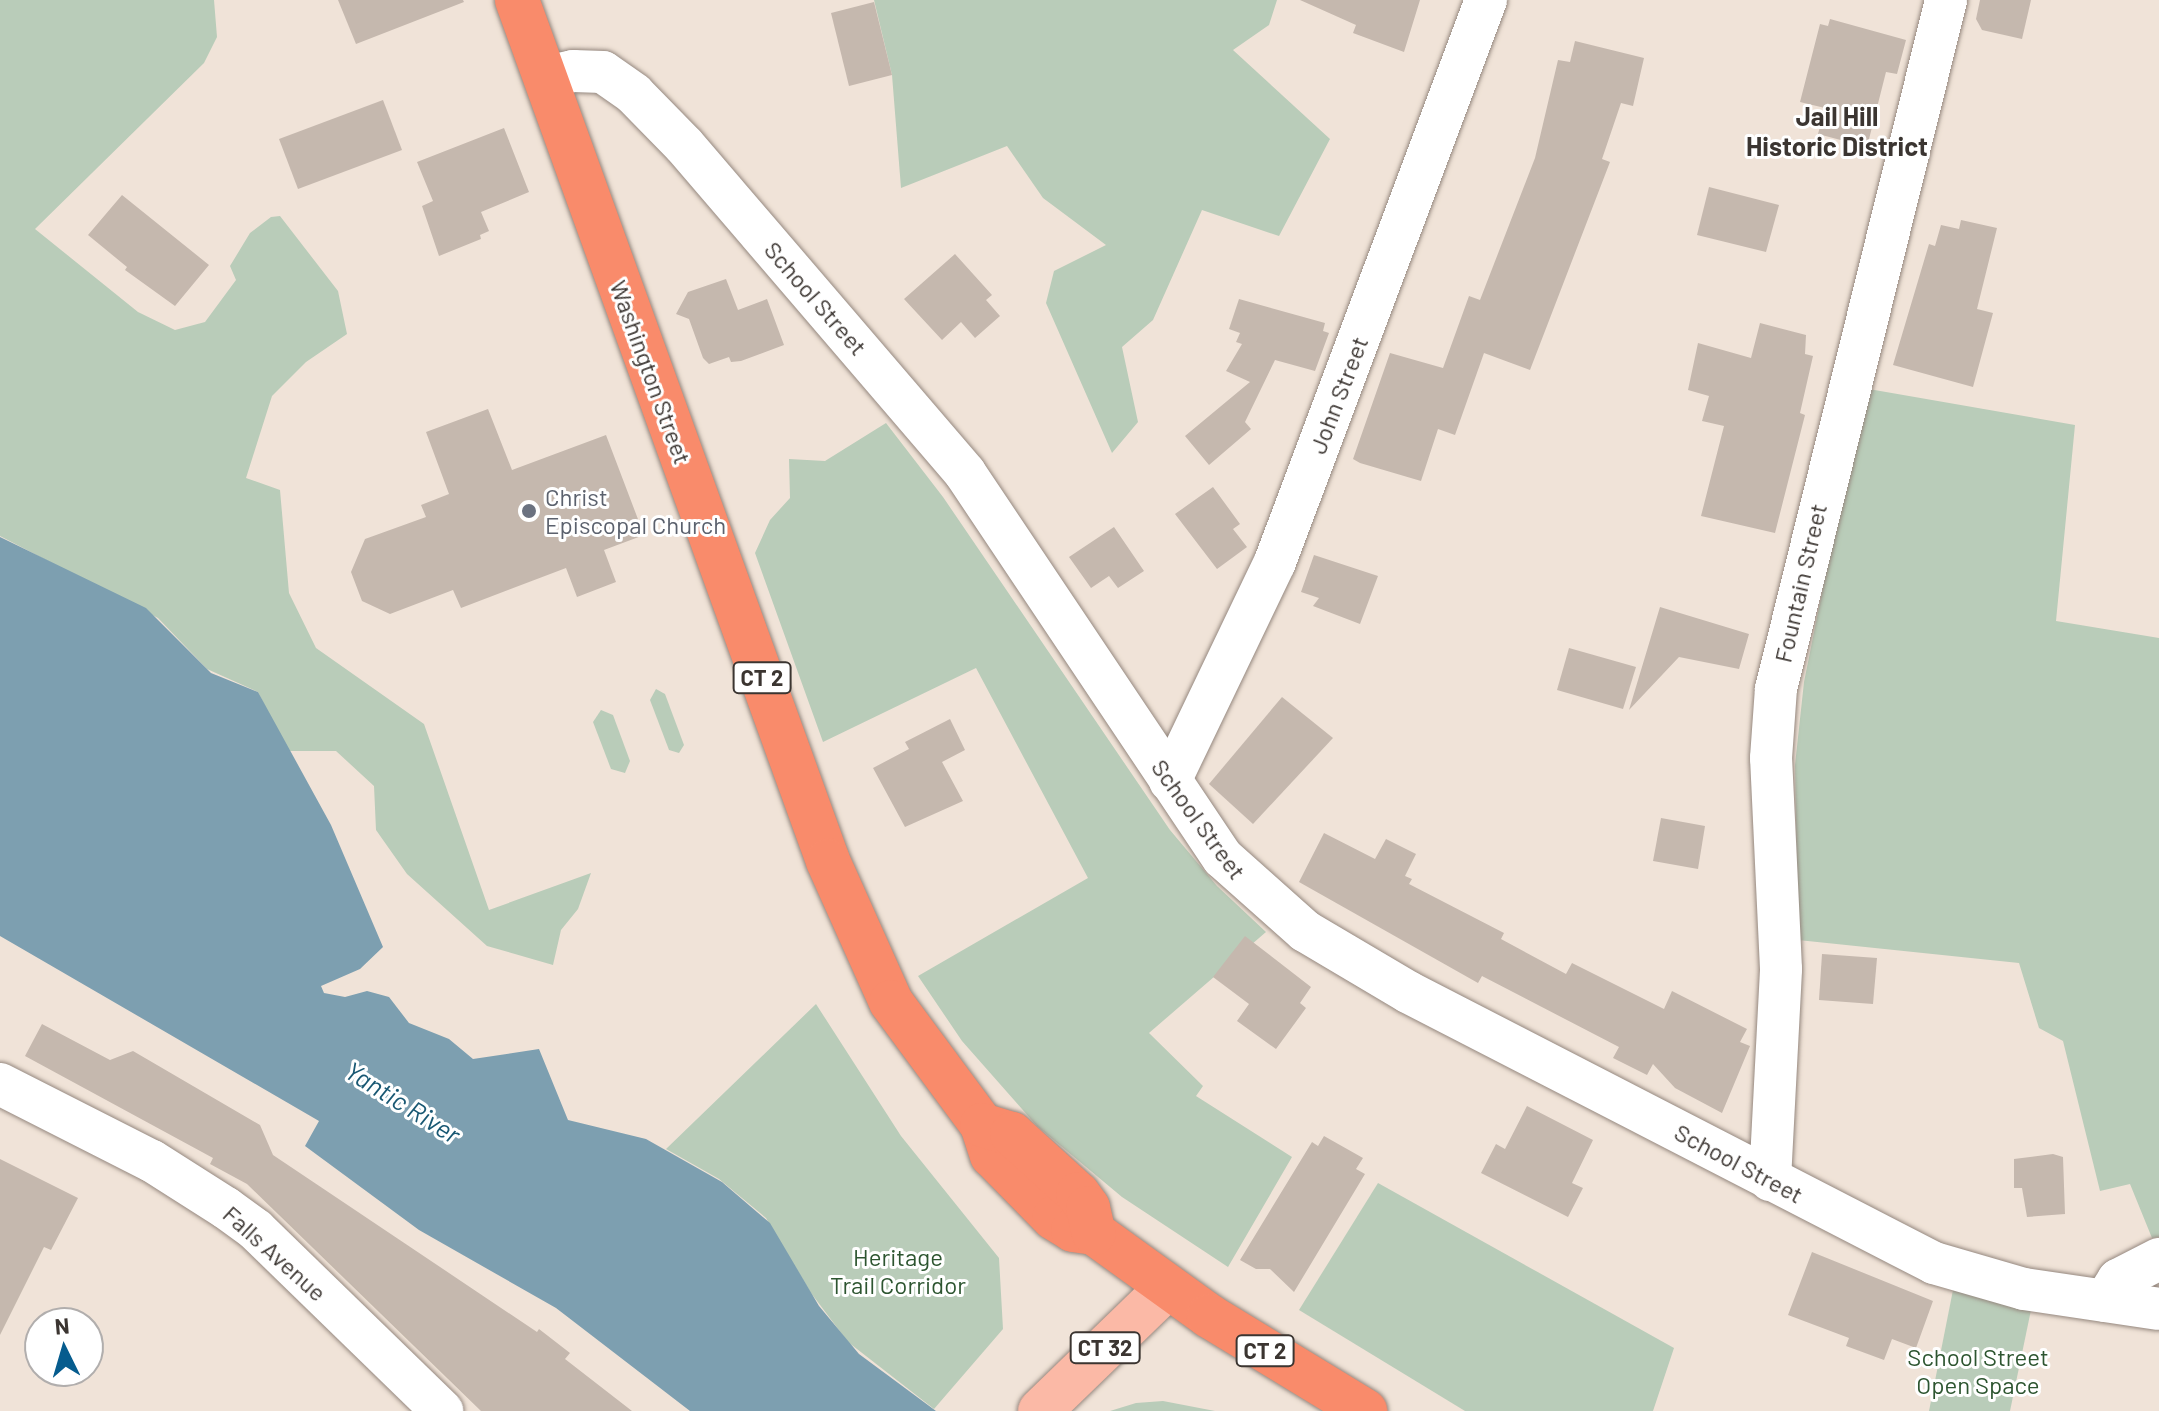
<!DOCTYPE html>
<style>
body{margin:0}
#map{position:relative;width:2159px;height:1411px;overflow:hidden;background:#f0e3d8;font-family:Barlow,sans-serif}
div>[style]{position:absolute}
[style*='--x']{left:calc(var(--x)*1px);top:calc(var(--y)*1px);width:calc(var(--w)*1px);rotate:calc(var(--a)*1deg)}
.green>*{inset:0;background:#b9ccb9}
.water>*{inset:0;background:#7d9fb0}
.building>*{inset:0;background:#c5b8ae}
.roads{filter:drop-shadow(0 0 2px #95887f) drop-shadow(0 0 2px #95887f)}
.street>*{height:42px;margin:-21px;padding:0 21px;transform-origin:21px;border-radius:21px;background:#fff}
.primary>*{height:44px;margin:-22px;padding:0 22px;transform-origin:22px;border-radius:22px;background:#fbb9a6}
.highway>*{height:44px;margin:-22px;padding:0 22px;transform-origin:22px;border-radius:22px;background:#f98b6b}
.dots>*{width:22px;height:22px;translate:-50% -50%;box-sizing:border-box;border:4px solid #fff;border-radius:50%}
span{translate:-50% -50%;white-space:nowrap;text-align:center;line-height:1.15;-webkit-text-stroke:6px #fff;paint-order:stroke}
.shield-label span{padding:2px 6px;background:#fff;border:2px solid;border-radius:6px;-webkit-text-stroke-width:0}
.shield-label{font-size:22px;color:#3b3531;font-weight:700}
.street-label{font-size:24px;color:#3b3531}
.worship-label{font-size:24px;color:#5b616d}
.left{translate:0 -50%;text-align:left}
.park-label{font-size:24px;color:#2d5530}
.neighbourhood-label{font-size:26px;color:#3b3531;font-weight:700}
.water-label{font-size:26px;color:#195873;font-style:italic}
.north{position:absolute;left:24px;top:1307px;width:80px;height:80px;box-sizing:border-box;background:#fff;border:2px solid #b1aead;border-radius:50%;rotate:355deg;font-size:22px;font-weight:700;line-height:32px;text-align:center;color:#3b3531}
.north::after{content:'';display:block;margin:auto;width:28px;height:36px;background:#065c8e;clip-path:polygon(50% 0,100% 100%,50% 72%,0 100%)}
</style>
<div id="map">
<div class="green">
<div style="clip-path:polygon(0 0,214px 0,217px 37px,204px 63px,35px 229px,138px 312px,175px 330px,205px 322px,236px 280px,230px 266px,250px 233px,271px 217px,280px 216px,338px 291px,347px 334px,306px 362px,272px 396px,246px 478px,280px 490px,289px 593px,316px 648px,424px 724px,489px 910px,591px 873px,578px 909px,561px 930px,553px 965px,487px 946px,407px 874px,376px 830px,374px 786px,336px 751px,287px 751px,258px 692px,207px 669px,158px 618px,0 536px)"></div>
<div style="clip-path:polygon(874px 0,1277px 0,1269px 25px,1233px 50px,1330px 139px,1279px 236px,1202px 210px,1153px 320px,1122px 347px,1138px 422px,1112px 453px,1046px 303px,1054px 271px,1106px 245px,1043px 198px,1007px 146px,901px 188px,892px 75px)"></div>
<div style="clip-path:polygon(1863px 388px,2075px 425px,2056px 621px,2159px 638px,2159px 1237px,2152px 1238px,2130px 1184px,2100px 1191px,2063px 1041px,2039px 1028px,2019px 963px,1798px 940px,1795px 765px,1804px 682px)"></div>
<div style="clip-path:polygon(886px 423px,943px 497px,1170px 830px,1217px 886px,1266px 932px,1149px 1033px,1203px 1086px,1196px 1096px,1292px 1157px,1228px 1267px,1122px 1197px,1037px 1126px,962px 1041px,918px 976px,1088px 878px,976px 668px,823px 742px,755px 553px,770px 520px,790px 498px,789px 459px,825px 461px)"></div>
<div style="clip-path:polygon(656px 689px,665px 694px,684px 745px,679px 753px,669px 750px,650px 700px)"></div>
<div style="clip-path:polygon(601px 710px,613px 715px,630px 761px,625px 773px,611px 769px,593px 722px)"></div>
<div style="clip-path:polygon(816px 1004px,901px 1136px,999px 1258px,1003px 1329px,934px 1409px,848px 1342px,811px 1293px,766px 1218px,719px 1179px,666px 1149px)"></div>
<div style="clip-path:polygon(1378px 1183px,1674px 1348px,1653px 1411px,1465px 1411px,1299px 1310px)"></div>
<div style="clip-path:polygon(1953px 1290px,2031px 1310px,2010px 1411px,1929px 1411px)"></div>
<div style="clip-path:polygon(1163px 1401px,1215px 1411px,1110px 1411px,1136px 1403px)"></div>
</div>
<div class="water">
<div style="clip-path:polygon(0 537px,146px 608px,211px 673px,258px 692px,331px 825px,383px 947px,360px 969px,321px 986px,324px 993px,345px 997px,367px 991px,389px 997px,409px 1023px,449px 1039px,473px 1059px,539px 1049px,568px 1120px,646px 1139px,722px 1182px,770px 1223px,819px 1306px,859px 1354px,936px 1411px,690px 1411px,556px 1308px,419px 1230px,305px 1146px,319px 1121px,0 936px)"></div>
</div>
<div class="building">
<div style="clip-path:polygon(338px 0,463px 0,464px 2px,356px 44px)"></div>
<div style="clip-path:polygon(1300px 0,1420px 0,1404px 52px,1353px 33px,1356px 25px)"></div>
<div style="clip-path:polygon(1980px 0,2031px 0,2022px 39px,1982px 30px,1976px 19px)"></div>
<div style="clip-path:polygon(874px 2px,892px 75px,849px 86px,831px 13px)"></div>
<div style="clip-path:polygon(1830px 19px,1906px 40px,1897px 74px,1886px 72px,1867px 147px,1818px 134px,1825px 108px,1800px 102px,1820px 24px,1828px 26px)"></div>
<div style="clip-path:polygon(1575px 41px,1644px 58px,1633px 106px,1621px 103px,1602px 159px,1610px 162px,1530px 370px,1484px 353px,1455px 435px,1438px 429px,1421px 481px,1360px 463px,1353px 459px,1390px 353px,1443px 368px,1469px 296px,1480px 300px,1535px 158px,1558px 60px,1570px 62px)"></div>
<div style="clip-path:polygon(383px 100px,402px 150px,298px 189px,279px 139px)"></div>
<div style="clip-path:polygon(504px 128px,529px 192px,481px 212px,489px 231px,480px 235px,481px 239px,439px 256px,422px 206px,433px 201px,417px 162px)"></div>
<div style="clip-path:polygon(1709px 187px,1779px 205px,1766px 252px,1697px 235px)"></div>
<div style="clip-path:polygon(122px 195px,209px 265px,175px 306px,125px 270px,127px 267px,88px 235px)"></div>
<div style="clip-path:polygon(1961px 220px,1997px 228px,1977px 309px,1993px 313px,1973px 387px,1893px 365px,1929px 244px,1935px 246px,1941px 225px,1959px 229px)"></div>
<div style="clip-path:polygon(955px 254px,992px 295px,986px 300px,1000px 316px,975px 338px,961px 322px,942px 340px,904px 299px)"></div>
<div style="clip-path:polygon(726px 279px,738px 310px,767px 299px,784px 345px,741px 361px,731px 362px,729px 357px,709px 364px,703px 358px,689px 319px,676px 314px,688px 292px)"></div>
<div style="clip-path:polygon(1239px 299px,1325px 323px,1323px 331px,1329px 333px,1315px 371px,1275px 360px,1245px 422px,1251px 429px,1209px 465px,1185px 436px,1250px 382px,1226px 371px,1242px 344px,1236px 342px,1240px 333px,1229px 329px)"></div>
<div style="clip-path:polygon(1760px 323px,1806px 335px,1805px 354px,1813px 356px,1800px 413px,1805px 415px,1775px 533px,1701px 516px,1724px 426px,1702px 421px,1709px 396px,1688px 390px,1698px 343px,1751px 358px)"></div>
<div style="clip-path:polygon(488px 409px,512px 470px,606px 435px,644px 535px,604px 550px,616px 582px,577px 597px,566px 568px,461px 608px,453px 590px,390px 614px,362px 601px,351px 572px,365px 539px,426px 517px,421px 505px,449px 494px,426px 432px)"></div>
<div style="clip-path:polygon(1213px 487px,1240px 524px,1233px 529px,1247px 547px,1217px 569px,1175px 514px)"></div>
<div style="clip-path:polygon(1114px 527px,1144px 571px,1118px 588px,1109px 576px,1091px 588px,1069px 557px)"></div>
<div style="clip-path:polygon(1314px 555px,1378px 576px,1360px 624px,1313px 606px,1319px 598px,1301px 592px)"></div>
<div style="clip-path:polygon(1660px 607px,1749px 634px,1739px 669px,1679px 657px,1629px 710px)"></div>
<div style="clip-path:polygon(1569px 648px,1636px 667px,1623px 709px,1557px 690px)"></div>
<div style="clip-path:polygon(1282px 697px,1333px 738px,1253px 824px,1209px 784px)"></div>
<div style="clip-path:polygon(950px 719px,965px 750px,942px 762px,963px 801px,905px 827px,873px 768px,909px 749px,905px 742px)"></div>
<div style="clip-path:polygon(1661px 818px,1705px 826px,1698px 869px,1653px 861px)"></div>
<div style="clip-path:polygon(1324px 833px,1375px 859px,1386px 839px,1416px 854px,1405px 876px,1412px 879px,1409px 884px,1504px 933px,1501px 939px,1566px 974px,1572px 963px,1664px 1009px,1672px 991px,1747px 1029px,1740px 1042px,1750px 1046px,1722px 1113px,1675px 1088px,1653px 1064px,1647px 1075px,1613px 1058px,1619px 1047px,1482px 976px,1478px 983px,1299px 882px)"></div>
<div style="clip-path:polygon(1245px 936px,1311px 987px,1300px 1003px,1306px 1008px,1276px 1049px,1237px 1021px,1249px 1004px,1213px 977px)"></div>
<div style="clip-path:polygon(1822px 954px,1877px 958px,1873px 1004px,1819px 1000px)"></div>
<div style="clip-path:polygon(42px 1024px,110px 1060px,133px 1051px,260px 1125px,273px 1155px,537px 1332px,539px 1329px,570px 1353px,565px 1359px,632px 1411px,481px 1411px,247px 1184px,210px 1164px,213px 1158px,25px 1056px)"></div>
<div style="clip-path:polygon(1527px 1106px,1593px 1140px,1572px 1183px,1583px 1188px,1568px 1217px,1481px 1173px,1496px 1144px,1505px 1149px)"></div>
<div style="clip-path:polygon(1324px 1136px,1363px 1158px,1356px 1169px,1365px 1174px,1294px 1292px,1270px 1269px,1256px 1269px,1240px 1260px,1312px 1142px,1318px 1146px)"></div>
<div style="clip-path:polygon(2053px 1154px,2063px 1157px,2065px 1214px,2027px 1217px,2022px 1188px,2014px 1188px,2014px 1159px)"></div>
<div style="clip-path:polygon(0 1159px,78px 1198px,51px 1250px,44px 1247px,0 1335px)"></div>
<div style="clip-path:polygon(1812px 1252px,1933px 1301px,1916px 1348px,1892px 1339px,1884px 1360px,1846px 1346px,1849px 1338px,1788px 1315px)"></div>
</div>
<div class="roads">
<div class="street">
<div style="--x:545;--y:77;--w:29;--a:-12"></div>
<div style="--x:573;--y:71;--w:30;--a:2"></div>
<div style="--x:603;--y:72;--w:38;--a:35"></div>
<div style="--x:634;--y:94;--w:71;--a:45.6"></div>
<div style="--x:684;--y:145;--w:432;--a:49.4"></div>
<div style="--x:965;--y:473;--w:463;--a:56.2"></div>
<div style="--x:1223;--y:858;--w:110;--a:41.7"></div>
<div style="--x:1305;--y:931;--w:120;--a:30.6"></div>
<div style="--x:1408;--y:992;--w:592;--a:27.26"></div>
<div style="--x:1934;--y:1263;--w:94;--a:16.1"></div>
<div style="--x:2024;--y:1289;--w:136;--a:8.4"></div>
<div style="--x:1170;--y:781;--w:243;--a:-64.4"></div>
<div style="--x:1275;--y:562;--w:600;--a:-69.42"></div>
<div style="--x:0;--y:1084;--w:170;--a:26.9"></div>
<div style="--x:152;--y:1161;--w:88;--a:32.4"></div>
<div style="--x:226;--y:1208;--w:37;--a:36"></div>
<div style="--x:256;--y:1230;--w:260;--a:44.2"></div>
<div style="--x:1770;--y:1180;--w:211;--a:-87"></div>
<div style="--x:1781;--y:969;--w:211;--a:-92.7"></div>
<div style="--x:1771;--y:758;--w:69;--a:-85.9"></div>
<div style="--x:1776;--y:689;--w:710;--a:-76.14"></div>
<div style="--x:2105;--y:1301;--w:25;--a:-58"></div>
<div style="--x:2118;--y:1280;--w:46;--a:-27.1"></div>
</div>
<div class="primary">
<div style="--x:1040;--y:1411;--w:177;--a:-44.1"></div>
</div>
<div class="highway">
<div style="--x:517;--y:0;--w:915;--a:70.14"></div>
<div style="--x:828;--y:861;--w:154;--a:65.9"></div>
<div style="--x:891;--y:1002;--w:153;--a:53.5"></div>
<div style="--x:982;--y:1125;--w:32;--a:72"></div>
<div style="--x:992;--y:1155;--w:88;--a:45.5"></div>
<div style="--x:1054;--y:1218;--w:22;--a:32"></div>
<div style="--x:1073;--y:1230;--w:21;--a:8"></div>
<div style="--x:1094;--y:1233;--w:142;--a:35.8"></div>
<div style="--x:1209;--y:1316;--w:183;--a:31.3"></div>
<div style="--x:982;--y:1125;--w:31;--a:17"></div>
<div style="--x:1012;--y:1134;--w:89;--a:42.3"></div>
<div style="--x:1078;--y:1194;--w:17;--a:54"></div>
<div style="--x:1088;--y:1208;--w:26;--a:77"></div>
</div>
</div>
<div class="dots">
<div style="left:529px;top:511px;background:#6b7280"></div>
</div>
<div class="shield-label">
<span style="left:762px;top:678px">CT 2</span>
<span style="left:1105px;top:1348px">CT 32</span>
<span style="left:1265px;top:1351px">CT 2</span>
</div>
<div class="street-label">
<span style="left:816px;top:298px;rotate:49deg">School Street</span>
<span style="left:651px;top:372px;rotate:70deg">Washington Street</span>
<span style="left:1338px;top:395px;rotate:-69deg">John Street</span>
<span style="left:1800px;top:583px;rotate:-77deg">Fountain Street</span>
<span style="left:1199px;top:819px;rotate:54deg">School Street</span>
<span style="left:1739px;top:1163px;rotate:28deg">School Street</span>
<span style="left:275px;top:1253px;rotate:42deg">Falls Avenue</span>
</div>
<div class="worship-label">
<span class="left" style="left:545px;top:511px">Christ<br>Episcopal Church</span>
</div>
<div class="park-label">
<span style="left:898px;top:1271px">Heritage<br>Trail Corridor</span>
<span style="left:1978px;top:1371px">School Street<br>Open Space</span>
</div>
<div class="neighbourhood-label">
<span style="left:1837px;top:131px">Jail Hill<br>Historic District</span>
</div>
<div class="water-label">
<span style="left:403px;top:1102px;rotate:32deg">Yantic River</span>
</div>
<div class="north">N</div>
</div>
